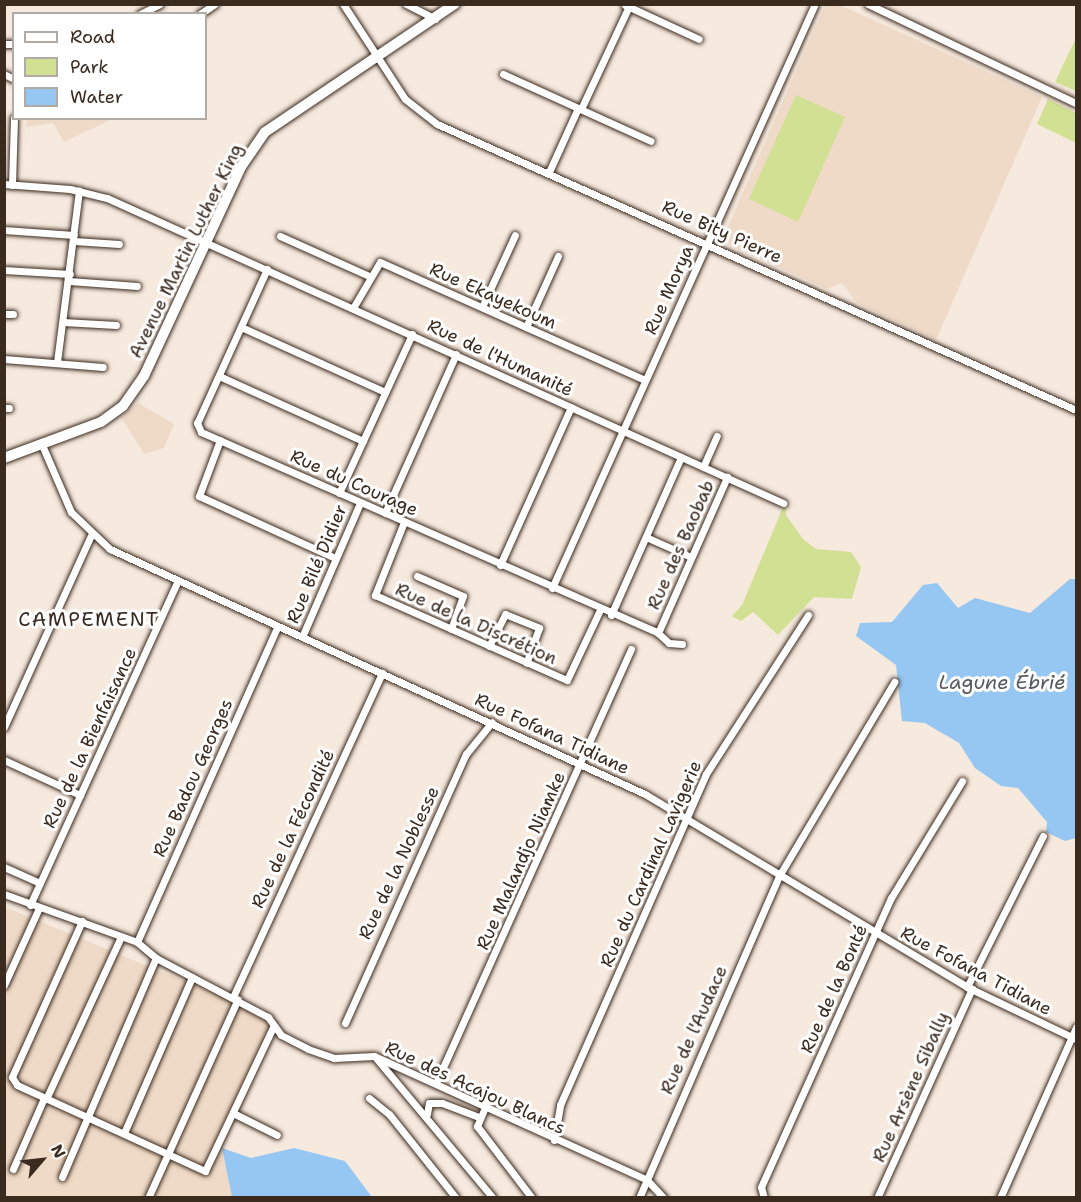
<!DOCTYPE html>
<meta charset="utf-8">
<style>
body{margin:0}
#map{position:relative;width:1081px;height:1202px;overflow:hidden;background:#f6e9de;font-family:"Shantell Sans",sans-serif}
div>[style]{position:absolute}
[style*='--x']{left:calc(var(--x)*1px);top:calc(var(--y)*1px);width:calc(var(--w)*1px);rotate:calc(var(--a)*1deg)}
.built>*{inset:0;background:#efdac7}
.green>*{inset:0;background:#d2e093}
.water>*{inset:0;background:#96c7f2}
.roads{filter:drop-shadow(0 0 2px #3b2a1e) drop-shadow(0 0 2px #3b2a1e)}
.street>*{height:7px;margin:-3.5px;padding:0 3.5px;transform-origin:3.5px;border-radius:3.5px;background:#fff}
.secondary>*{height:10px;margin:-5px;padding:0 5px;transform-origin:5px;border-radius:5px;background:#fff}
span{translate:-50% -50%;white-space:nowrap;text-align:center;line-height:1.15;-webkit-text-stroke:6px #fff;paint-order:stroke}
.street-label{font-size:18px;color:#3b2a1e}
.neighbourhood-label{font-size:20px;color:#3b2a1e;letter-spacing:1.5px}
.water-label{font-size:20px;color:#56595e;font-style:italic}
.frame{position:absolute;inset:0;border:6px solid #3b2a1e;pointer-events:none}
.legend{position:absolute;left:12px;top:12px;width:195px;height:108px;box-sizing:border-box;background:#fff;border:2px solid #b1aaa5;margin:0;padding:8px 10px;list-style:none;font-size:18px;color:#3b2a1e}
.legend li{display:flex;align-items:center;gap:12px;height:30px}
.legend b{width:30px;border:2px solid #b1aaa5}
.north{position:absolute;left:12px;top:1130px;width:60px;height:60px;-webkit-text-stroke:4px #fff;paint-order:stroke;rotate:62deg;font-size:16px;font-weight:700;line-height:24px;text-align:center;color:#3b2a1e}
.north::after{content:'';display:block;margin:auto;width:21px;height:27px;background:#3b2a1e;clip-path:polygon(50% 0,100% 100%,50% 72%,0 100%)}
</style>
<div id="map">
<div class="built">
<div style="clip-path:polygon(825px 5px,840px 5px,1042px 97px,936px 340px,857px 303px,842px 283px,827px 289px,729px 245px,724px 236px)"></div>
<div style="clip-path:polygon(27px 119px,27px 118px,112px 119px,64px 142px,53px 123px,26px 127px)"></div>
<div style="clip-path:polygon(138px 403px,174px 424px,164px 448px,144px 454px,121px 417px)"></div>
<div style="clip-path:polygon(5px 907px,280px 1021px,222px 1148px,232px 1197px,5px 1198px)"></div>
</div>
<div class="green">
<div style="clip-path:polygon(1076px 38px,1076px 91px,1055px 82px)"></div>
<div style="clip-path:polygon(796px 95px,845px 117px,798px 222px,749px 199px)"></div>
<div style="clip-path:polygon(1048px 99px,1076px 113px,1076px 143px,1037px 124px)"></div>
<div style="clip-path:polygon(786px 500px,786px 515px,803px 539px,816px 549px,851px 552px,861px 567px,852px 599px,814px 597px,778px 635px,753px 612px,741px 621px,732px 616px,742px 605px)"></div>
</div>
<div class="water">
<div style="clip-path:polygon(1070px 579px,1076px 579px,1076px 838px,1065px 841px,1046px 832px,1047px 822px,1018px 788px,1001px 786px,975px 768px,959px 743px,925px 723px,902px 721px,896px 665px,856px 636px,860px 623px,892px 622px,923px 585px,937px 583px,958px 608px,975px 598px,1030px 613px)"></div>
<div style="clip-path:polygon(222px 1148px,251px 1158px,294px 1148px,345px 1161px,372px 1197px,232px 1197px)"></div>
</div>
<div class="roads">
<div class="street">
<div style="--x:343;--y:4;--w:113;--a:56.9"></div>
<div style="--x:405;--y:99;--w:41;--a:38"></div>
<div style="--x:437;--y:124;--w:700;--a:24.11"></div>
<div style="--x:406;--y:4;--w:33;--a:27"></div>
<div style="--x:868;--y:4;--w:230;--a:25.5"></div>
<div style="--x:625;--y:5;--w:81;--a:24.7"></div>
<div style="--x:140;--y:14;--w:22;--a:-27"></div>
<div style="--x:200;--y:14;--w:18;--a:-34"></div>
<div style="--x:4;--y:44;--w:10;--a:0"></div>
<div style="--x:4;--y:74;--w:11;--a:27"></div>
<div style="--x:503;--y:74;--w:162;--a:24.4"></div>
<div style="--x:581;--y:109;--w:114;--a:-65"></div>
<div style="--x:549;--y:172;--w:70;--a:-65.6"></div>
<div style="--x:4;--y:184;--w:66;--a:4.3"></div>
<div style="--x:70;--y:189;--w:38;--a:14"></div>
<div style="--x:107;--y:198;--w:742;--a:24.28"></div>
<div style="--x:12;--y:185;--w:67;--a:-88.3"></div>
<div style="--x:4;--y:230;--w:70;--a:4.1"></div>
<div style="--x:280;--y:236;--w:98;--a:24.2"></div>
<div style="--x:74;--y:241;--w:45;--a:3.8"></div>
<div style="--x:267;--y:269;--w:169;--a:114.4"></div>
<div style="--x:197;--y:423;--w:10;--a:66"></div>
<div style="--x:201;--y:432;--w:499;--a:23.7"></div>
<div style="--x:4;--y:270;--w:66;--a:3.5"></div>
<div style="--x:69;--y:281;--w:68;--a:4.2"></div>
<div style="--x:482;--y:307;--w:79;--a:-65.4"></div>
<div style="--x:353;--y:308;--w:53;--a:-59.6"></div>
<div style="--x:380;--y:262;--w:290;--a:24"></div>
<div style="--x:4;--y:314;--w:9;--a:0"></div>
<div style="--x:63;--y:322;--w:53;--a:3.2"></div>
<div style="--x:241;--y:327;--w:158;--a:24.3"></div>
<div style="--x:526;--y:327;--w:78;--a:-65.7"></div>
<div style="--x:4;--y:359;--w:99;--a:4.6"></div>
<div style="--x:57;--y:362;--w:173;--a:-82.7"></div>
<div style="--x:219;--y:376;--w:158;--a:24.3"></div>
<div style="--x:4;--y:408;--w:5;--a:0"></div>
<div style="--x:220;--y:440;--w:60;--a:110.6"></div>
<div style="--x:199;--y:496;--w:149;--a:24.5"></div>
<div style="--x:42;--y:445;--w:73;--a:66.6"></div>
<div style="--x:71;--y:512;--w:54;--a:43.5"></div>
<div style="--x:110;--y:549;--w:588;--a:24.61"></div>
<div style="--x:645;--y:794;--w:375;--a:30.9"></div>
<div style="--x:967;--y:987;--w:121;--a:25.5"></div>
<div style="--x:703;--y:467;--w:34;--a:-66"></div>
<div style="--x:339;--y:493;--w:175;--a:-65.3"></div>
<div style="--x:385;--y:513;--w:174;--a:-65.9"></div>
<div style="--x:404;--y:522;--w:79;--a:111.7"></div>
<div style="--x:375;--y:595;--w:210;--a:23.9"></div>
<div style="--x:567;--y:680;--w:77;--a:-64.8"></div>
<div style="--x:646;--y:537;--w:49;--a:24"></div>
<div style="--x:500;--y:565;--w:173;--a:-65.8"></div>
<div style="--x:417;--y:576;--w:50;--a:23.5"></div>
<div style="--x:463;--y:596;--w:35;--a:110"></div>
<div style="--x:552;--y:588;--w:640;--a:-65.76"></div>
<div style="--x:611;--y:615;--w:173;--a:-66.1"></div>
<div style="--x:302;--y:637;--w:146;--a:-66.6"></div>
<div style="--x:682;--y:644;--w:13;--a:-176"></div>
<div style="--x:669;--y:643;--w:15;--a:-138"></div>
<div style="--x:658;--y:633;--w:171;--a:-66.1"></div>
<div style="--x:489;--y:646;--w:36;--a:-63"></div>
<div style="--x:505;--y:614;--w:37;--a:22"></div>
<div style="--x:539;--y:628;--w:37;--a:110"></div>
<div style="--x:4;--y:727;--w:211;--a:-65.6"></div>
<div style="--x:4;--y:760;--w:84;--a:24.7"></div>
<div style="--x:4;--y:867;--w:39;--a:24"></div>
<div style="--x:4;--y:894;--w:141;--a:19.8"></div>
<div style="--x:137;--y:942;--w:25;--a:40"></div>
<div style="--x:156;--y:958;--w:127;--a:27.8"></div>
<div style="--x:268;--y:1017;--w:22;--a:54"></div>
<div style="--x:281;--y:1035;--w:30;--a:27"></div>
<div style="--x:308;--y:1049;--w:28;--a:19"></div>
<div style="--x:334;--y:1058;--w:40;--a:-2.9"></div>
<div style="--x:374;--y:1056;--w:300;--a:24.4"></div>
<div style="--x:647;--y:1180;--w:25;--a:47"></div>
<div style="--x:30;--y:905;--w:355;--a:-65.5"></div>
<div style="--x:82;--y:921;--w:171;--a:114.2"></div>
<div style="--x:12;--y:1077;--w:9;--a:58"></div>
<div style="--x:17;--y:1085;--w:207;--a:24.6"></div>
<div style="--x:205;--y:1171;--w:159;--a:-64.7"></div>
<div style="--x:137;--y:942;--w:345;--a:-66"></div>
<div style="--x:4;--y:985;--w:85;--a:-65.6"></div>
<div style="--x:967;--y:987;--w:169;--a:-63.3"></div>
<div style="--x:233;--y:997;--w:357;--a:-65.3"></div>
<div style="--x:345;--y:1023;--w:295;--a:-65.8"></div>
<div style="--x:466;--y:754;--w:41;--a:-50.9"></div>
<div style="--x:376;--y:1058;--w:182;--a:50.1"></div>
<div style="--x:436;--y:1083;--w:476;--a:-65.8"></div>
<div style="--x:369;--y:1098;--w:26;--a:39"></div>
<div style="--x:389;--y:1114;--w:107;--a:51.4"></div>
<div style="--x:46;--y:1099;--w:179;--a:-65.2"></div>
<div style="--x:486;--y:1105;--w:23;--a:113"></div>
<div style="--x:477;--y:1126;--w:91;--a:52.6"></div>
<div style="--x:233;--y:1113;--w:49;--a:26.6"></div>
<div style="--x:427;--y:1114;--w:11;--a:-80"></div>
<div style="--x:429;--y:1103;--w:13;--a:0"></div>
<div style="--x:442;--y:1103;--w:40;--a:21"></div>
<div style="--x:124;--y:1133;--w:170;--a:-66.4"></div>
<div style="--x:554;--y:1140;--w:36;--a:-80"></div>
<div style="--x:560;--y:1105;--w:362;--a:-66.2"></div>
<div style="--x:706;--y:774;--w:189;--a:-57.3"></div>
<div style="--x:13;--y:1169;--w:77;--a:-66.4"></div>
<div style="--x:62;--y:1177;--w:238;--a:-66.8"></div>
<div style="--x:148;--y:1198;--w:218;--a:-65.7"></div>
<div style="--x:639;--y:1198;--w:351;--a:-66.5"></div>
<div style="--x:779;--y:876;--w:226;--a:-59.3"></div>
<div style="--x:764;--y:1198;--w:11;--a:-105"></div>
<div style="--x:761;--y:1187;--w:317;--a:-65.8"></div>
<div style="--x:891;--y:898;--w:137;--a:-58.7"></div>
<div style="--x:877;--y:1198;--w:230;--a:-65.6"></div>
<div style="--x:1000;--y:1198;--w:187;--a:-66"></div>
</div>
<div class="secondary">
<div style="--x:4;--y:458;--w:103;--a:-20.4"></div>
<div style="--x:101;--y:422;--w:27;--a:-36"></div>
<div style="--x:123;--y:406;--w:37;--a:-55"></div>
<div style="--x:144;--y:376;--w:230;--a:-65.1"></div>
<div style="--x:241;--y:167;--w:42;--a:-55.6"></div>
<div style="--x:265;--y:132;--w:229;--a:-34"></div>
</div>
</div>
<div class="street-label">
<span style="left:722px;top:232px;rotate:24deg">Rue Bity Pierre</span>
<span style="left:186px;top:251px;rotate:-64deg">Avenue Martin Luther King</span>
<span style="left:669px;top:290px;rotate:-66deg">Rue Morya</span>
<span style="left:493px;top:296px;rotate:24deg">Rue Ekayekoum</span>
<span style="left:500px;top:358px;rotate:25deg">Rue de l'Humanité</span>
<span style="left:354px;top:483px;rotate:24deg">Rue du Courage</span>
<span style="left:681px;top:545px;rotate:-66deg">Rue des Baobab</span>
<span style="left:317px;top:564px;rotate:-67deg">Rue Bilé Didier</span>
<span style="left:476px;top:624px;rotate:24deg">Rue de la Discrétion</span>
<span style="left:552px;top:734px;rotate:25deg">Rue Fofana Tidiane</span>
<span style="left:90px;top:738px;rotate:-65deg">Rue de la Bienfaisance</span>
<span style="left:193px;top:778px;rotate:-66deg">Rue Badou Georges</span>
<span style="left:293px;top:829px;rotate:-65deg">Rue de la Fécondité</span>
<span style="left:521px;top:861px;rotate:-66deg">Rue Malandjo Niamke</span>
<span style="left:399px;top:863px;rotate:-65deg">Rue de la Noblesse</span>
<span style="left:651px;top:864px;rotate:-66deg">Rue du Cardinal Lavigerie</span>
<span style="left:976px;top:971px;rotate:28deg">Rue Fofana Tidiane</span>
<span style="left:834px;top:989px;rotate:-66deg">Rue de la Bonté</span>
<span style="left:694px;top:1030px;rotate:-66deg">Rue de l'Audace</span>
<span style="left:911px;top:1087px;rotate:-66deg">Rue Arsène Sibally</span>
<span style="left:475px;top:1088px;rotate:25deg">Rue des Acajou Blancs</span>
</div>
<div class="neighbourhood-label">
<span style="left:89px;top:619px">CAMPEMENT</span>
</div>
<div class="water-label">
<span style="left:1002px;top:682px">Lagune Ébrié</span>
</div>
<div class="frame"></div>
<ul class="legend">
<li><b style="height:8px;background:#fff"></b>Road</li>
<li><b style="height:16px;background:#d2e093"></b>Park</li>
<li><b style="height:16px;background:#96c7f2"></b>Water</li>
</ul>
<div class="north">N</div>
</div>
